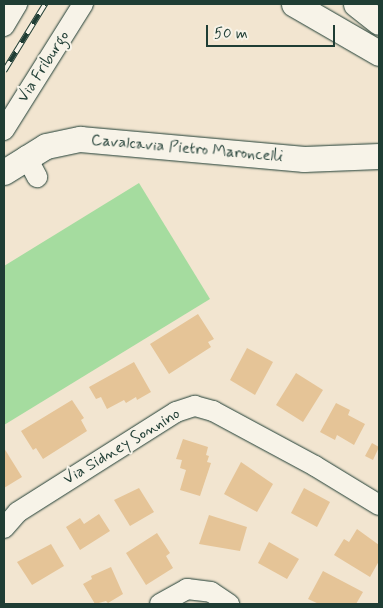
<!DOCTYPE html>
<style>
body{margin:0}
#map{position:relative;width:383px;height:608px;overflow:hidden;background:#f2e5d0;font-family:Mynerve,sans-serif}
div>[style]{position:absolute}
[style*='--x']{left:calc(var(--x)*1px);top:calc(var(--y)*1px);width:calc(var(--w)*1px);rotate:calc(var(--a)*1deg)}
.green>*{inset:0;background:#a5dc9f}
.building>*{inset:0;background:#e5c497}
.roads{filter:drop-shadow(0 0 1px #1f3d34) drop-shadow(0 0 1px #1f3d34)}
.minor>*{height:20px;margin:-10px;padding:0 10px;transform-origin:10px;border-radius:10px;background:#f7f3e8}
.major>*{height:25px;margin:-12.5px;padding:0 12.5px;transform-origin:12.5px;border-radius:12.5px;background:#f7f3e8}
.rail>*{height:5.5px;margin-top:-2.75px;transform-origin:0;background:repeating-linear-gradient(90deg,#f7f3e8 0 11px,#1f3d34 0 22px);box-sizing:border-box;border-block:1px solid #1f3d34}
span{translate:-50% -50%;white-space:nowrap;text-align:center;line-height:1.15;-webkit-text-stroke:4px #f7f3e8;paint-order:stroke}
.street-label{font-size:16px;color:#1f3d34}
.frame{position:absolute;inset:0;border:5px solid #1f3d34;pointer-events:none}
.scale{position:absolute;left:206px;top:25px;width:129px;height:22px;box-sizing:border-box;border:2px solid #1f3d34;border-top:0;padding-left:6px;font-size:15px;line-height:18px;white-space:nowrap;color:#1f3d34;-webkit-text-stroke:4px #f7f3e8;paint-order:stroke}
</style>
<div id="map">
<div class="green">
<div style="clip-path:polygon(139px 183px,210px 299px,4px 425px,4px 266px)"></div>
</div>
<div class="building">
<div style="clip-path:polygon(198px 314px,214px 339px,208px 342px,211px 347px,169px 374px,150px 344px)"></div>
<div style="clip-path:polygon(247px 348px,273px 362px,255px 395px,230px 380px)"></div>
<div style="clip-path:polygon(134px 362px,151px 392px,137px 400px,136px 397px,126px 403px,124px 400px,107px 409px,101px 397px,96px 399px,89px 387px)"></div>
<div style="clip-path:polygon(296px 373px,323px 390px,303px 422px,276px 405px)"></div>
<div style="clip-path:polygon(72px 400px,84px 418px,81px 420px,87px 431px,43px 459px,36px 448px,33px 450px,21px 431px)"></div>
<div style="clip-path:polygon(336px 403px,350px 410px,348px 415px,365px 424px,354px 445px,337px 435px,335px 440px,320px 432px)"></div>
<div style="clip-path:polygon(183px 439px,208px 447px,206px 455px,209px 456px,207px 462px,211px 463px,200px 496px,180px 490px,186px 470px,180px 468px,182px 460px,176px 459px)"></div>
<div style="clip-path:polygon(372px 443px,379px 447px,373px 460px,365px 456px)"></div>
<div style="clip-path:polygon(4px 448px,22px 477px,4px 488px)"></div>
<div style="clip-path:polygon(241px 462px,273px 484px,257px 512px,224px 494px)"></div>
<div style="clip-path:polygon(139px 488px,154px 512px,130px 526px,114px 500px)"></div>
<div style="clip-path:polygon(304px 488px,330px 502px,317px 527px,291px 513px)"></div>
<div style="clip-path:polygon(99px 514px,110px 531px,80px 550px,66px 527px,80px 518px,84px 524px)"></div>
<div style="clip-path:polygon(209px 515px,247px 527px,240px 551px,199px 544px)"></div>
<div style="clip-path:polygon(357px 529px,379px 545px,379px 561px,370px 577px,334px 555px,344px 539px,349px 542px)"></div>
<div style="clip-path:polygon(157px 533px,170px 553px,166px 556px,173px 568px,146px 585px,126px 553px)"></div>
<div style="clip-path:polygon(269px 542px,299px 559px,287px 579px,258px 563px)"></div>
<div style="clip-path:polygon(51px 544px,64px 566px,32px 585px,17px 562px)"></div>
<div style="clip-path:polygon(111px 567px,123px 594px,108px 603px,106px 601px,95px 604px,83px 584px,92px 579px,91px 576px)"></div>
<div style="clip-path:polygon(323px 571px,363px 592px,356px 604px,319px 604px,308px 599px)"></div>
</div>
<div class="roads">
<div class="minor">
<div style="--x:4;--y:26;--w:26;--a:-59"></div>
<div style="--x:4;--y:130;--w:149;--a:-57.9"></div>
<div style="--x:26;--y:156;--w:24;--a:62"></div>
<div style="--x:4;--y:528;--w:21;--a:-49"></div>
<div style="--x:18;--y:512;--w:187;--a:-32.3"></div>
<div style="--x:176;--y:412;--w:20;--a:-18"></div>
<div style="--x:195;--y:406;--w:19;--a:16"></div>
<div style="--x:213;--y:411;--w:116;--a:28.3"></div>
<div style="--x:315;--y:466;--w:75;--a:31.4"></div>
<div style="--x:160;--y:604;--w:31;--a:-29"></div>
<div style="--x:187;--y:589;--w:24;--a:7"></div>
<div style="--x:211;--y:592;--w:22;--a:34"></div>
</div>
<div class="major">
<div style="--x:294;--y:4;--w:98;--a:30"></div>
<div style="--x:356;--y:4;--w:29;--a:38"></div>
<div style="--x:4;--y:172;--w:49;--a:-31.8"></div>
<div style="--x:46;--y:146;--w:35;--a:-12"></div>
<div style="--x:80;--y:139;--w:225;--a:5.1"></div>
<div style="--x:304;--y:159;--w:75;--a:-2.3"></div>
</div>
</div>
<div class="rail">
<div style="--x:4;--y:71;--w:79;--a:-58.5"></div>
</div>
<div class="street-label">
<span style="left:44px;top:67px;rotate:-57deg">Via Friburgo</span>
<span style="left:187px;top:149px;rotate:5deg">Cavalcavia Pietro Maroncelli</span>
<span style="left:122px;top:447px;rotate:-31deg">Via Sidney Sonnino</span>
</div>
<div class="frame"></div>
<div class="scale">50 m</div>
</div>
